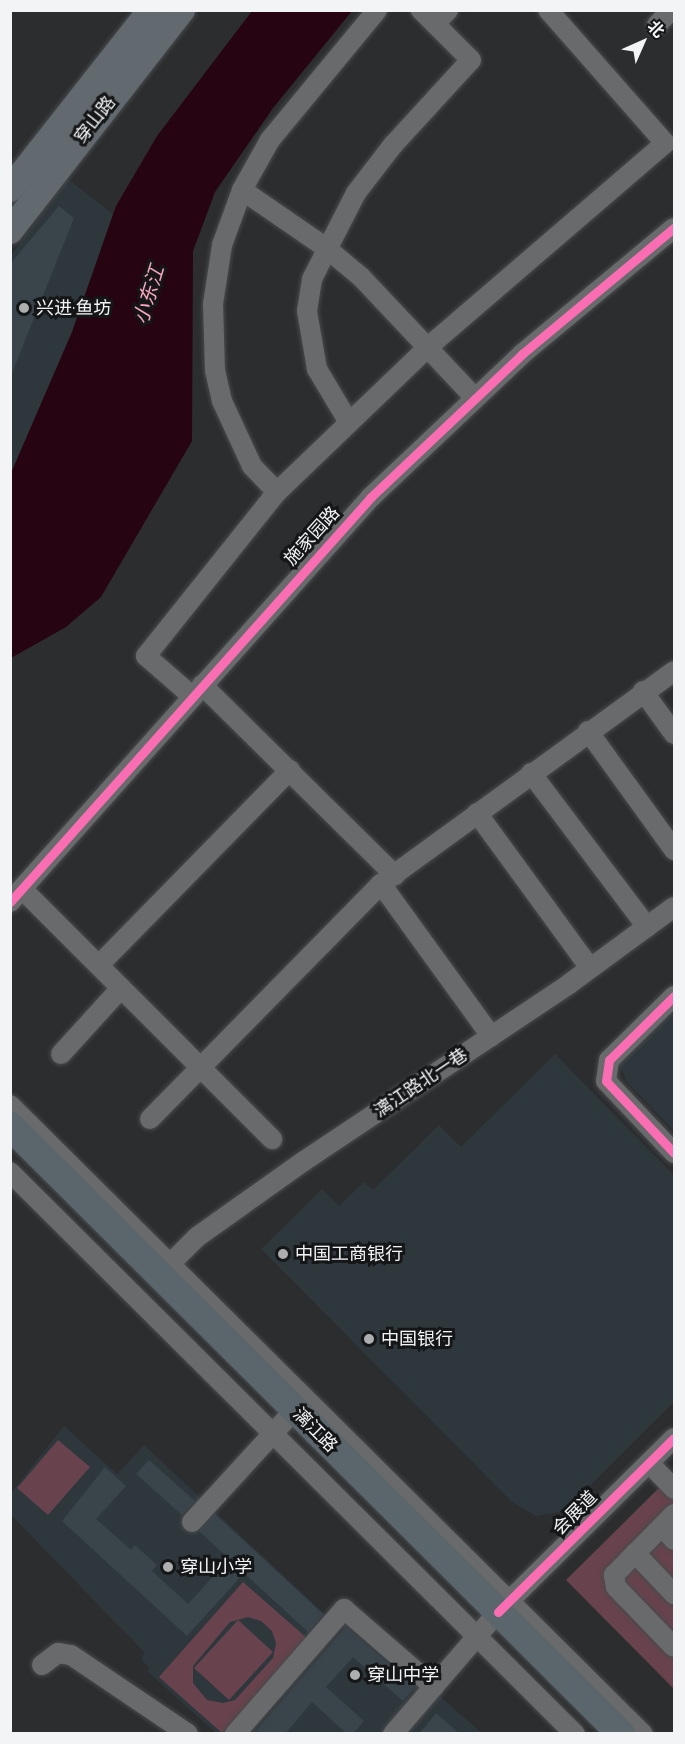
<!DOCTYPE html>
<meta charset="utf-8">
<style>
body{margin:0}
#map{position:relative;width:685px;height:1744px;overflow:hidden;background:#2b2d2f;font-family:Raleway,"Noto Sans SC",sans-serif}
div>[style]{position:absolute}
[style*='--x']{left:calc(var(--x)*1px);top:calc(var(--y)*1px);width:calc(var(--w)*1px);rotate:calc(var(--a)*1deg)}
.built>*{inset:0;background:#2e373c}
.green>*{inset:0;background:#68434d}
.water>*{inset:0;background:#270412}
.building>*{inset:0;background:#3a444b}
.roads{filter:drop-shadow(0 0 2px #484a4c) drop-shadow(0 0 2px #484a4c)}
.minor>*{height:20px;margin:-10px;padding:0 10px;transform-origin:10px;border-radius:10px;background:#696a6b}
.major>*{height:26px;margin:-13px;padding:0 13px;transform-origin:13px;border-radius:13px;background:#62696f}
.highway>*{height:28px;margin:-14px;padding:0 14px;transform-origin:14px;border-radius:14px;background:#5b656c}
.cycleway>*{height:9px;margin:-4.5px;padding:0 4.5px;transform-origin:4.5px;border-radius:4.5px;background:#f96db3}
.dots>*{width:16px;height:16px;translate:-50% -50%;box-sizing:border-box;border:3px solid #141617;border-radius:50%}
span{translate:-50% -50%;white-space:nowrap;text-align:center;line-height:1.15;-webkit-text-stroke:6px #141617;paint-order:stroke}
.street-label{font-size:18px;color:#f2f4f6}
.poi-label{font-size:18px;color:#f2f4f6}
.left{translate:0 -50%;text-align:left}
.water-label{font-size:20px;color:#faa6be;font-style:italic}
.frame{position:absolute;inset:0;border:12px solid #f2f4f6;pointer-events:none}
.north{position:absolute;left:613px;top:12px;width:60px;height:60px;-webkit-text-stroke:4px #141617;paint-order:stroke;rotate:45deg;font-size:16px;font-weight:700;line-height:24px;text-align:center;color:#f2f4f6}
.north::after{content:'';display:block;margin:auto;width:21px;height:27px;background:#f2f4f6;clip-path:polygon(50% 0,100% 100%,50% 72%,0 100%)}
</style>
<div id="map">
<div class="built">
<div style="clip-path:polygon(68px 179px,113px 214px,72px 332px,11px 473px,11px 255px)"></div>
<div style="clip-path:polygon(674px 1006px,674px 1131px,626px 1081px,619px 1062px)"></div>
<div style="clip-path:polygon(555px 1054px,674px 1175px,674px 1402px,565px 1511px,536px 1516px,512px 1502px,261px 1249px,322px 1189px,339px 1206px,364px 1182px,373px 1190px,439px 1125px,461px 1147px)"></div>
<div style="clip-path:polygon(64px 1426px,117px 1474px,144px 1445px,330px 1619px,230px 1733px,216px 1733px,147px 1671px,149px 1668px,141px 1659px,145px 1653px,11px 1515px,10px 1494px)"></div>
<div style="clip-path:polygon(347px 1616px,482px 1733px,245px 1734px)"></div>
</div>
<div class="green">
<div style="clip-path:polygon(58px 1440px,90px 1467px,48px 1515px,17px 1488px)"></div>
<div style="clip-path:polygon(674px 1473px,674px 1689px,566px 1580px)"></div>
<div style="clip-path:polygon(evenodd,243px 1582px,308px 1639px,222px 1733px,159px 1677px,243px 1582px,248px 1617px,261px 1621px,272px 1631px,276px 1643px,273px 1658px,235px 1700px,223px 1703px,207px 1700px,193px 1683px,193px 1666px,230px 1622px,248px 1617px)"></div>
<div style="clip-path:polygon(238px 1620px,273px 1652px,229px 1700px,194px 1668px)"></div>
</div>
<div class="water">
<div style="clip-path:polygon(252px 11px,352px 11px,273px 108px,215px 192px,193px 251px,192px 441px,101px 597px,66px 627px,11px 658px,11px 473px,72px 332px,116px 206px,157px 136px)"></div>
</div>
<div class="building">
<div style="clip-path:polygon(59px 206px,74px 218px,10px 378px,10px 264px)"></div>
<div style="clip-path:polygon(149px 1460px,195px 1501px,182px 1515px,136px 1474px)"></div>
<div style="clip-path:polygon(105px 1467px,126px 1486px,96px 1519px,131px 1550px,135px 1545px,157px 1565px,152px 1571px,188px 1604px,229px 1559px,199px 1531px,215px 1514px,323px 1614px,308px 1632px,244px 1573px,187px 1636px,62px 1521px)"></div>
<div style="clip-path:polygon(346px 1627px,415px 1687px,403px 1701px,353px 1657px,326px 1687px,364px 1721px,353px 1734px,347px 1734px,312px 1702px,285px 1734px,253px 1734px)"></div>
<div style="clip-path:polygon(436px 1713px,460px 1734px,419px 1734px)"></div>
</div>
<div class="roads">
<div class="minor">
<div style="--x:435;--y:24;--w:19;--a:-47"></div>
<div style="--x:657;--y:25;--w:21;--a:-47"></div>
<div style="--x:242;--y:190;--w:101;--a:34.5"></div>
<div style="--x:325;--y:247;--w:47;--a:39.8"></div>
<div style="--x:361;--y:277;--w:165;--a:46.7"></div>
<div style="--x:348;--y:421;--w:61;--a:-120.8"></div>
<div style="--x:317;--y:369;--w:59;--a:-99.8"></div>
<div style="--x:307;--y:311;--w:32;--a:-81"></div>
<div style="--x:312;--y:279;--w:97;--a:-62.9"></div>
<div style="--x:356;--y:193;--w:61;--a:-52.4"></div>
<div style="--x:393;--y:145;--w:115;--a:-47.5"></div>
<div style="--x:471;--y:60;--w:71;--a:-135"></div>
<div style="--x:277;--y:492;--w:36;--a:-134"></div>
<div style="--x:252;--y:466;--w:72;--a:-114.8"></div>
<div style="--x:222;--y:401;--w:31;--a:-103"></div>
<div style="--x:215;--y:371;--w:67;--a:-91.7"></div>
<div style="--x:213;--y:304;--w:60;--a:-81.3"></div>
<div style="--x:222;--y:245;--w:59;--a:-70"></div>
<div style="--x:242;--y:190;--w:57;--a:-60.8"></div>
<div style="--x:270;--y:140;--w:168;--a:-50.5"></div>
<div style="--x:202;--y:685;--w:271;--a:44.6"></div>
<div style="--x:643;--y:691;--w:53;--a:54.2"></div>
<div style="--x:192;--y:696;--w:61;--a:-139"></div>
<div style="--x:146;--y:656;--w:210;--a:-51.4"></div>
<div style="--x:277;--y:492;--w:208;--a:-43.8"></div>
<div style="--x:427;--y:348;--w:314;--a:-40.7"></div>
<div style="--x:665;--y:143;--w:177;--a:-131.3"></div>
<div style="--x:588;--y:731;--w:147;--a:54.1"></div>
<div style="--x:531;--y:773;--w:193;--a:53"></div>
<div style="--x:477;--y:813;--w:192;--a:53.9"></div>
<div style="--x:381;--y:884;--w:188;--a:54.1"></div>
<div style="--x:22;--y:889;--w:354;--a:45"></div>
<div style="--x:10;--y:902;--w:543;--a:-48.29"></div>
<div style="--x:371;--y:497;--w:208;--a:-43.4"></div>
<div style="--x:522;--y:354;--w:197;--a:-39.7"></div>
<div style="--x:99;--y:965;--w:273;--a:-45.6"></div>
<div style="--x:674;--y:996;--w:91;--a:135.4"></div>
<div style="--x:609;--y:1060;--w:21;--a:98"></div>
<div style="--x:606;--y:1081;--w:99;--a:46.6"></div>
<div style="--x:61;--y:1054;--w:89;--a:-47.7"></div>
<div style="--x:10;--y:1105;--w:892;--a:44.82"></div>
<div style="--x:150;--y:1119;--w:330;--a:-45.5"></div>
<div style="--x:381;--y:884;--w:362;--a:-36"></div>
<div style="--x:10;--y:1172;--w:797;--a:44.85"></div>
<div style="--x:170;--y:1264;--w:38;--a:-45"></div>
<div style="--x:197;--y:1237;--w:131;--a:-35.4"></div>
<div style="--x:304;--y:1161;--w:319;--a:-33.7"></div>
<div style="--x:569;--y:984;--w:130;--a:-36.3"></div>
<div style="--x:649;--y:1463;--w:36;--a:46"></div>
<div style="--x:674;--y:1514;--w:86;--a:134.5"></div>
<div style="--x:614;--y:1575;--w:12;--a:81"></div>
<div style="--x:616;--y:1587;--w:83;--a:46"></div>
<div style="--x:192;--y:1522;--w:163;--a:-47.5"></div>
<div style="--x:662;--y:1527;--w:18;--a:47"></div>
<div style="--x:635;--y:1553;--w:57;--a:46.4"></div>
<div style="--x:42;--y:1665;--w:20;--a:-37"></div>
<div style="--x:58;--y:1653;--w:13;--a:9"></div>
<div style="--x:71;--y:1655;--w:141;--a:34"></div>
<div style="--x:235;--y:1734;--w:166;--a:-48.9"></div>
<div style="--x:344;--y:1609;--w:119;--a:40.9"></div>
<div style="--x:393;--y:1734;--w:161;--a:-49.3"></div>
<div style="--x:498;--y:1612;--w:247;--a:-44.7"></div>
</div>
<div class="major">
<div style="--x:10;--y:189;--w:228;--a:-51.8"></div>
<div style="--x:10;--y:231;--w:280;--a:-52.1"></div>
</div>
<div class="highway">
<div style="--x:10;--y:1126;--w:862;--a:44.86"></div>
</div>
</div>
<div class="cycleway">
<div style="--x:10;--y:902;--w:543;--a:-48.29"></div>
<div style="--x:371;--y:497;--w:208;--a:-43.4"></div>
<div style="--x:522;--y:354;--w:197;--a:-39.7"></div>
<div style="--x:674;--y:996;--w:91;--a:135.4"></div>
<div style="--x:609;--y:1060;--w:21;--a:98"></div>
<div style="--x:606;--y:1081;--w:99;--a:46.6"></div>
<div style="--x:498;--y:1612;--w:247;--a:-44.7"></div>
</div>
<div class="dots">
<div style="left:24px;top:308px;background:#acaeb0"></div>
<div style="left:283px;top:1254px;background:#acaeb0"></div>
<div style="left:369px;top:1339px;background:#acaeb0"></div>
<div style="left:168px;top:1567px;background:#acaeb0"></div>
<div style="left:355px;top:1675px;background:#acaeb0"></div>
</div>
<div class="street-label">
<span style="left:95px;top:120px;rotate:-52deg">穿山路</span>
<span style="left:312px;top:536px;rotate:-48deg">施家园路</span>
<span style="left:421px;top:1083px;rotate:-34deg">漓江路北一巷</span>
<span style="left:315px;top:1430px;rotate:45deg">漓江路</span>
<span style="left:575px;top:1513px;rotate:-45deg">会展道</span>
</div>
<div class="poi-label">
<span class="left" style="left:36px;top:308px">兴进·鱼坊</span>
<span class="left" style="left:295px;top:1254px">中国工商银行</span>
<span class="left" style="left:381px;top:1339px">中国银行</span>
<span class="left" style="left:180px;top:1567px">穿山小学</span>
<span class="left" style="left:367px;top:1675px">穿山中学</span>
</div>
<div class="water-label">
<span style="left:149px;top:295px;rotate:-73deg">小东江</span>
</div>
<div class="frame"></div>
<div class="north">北</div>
</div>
